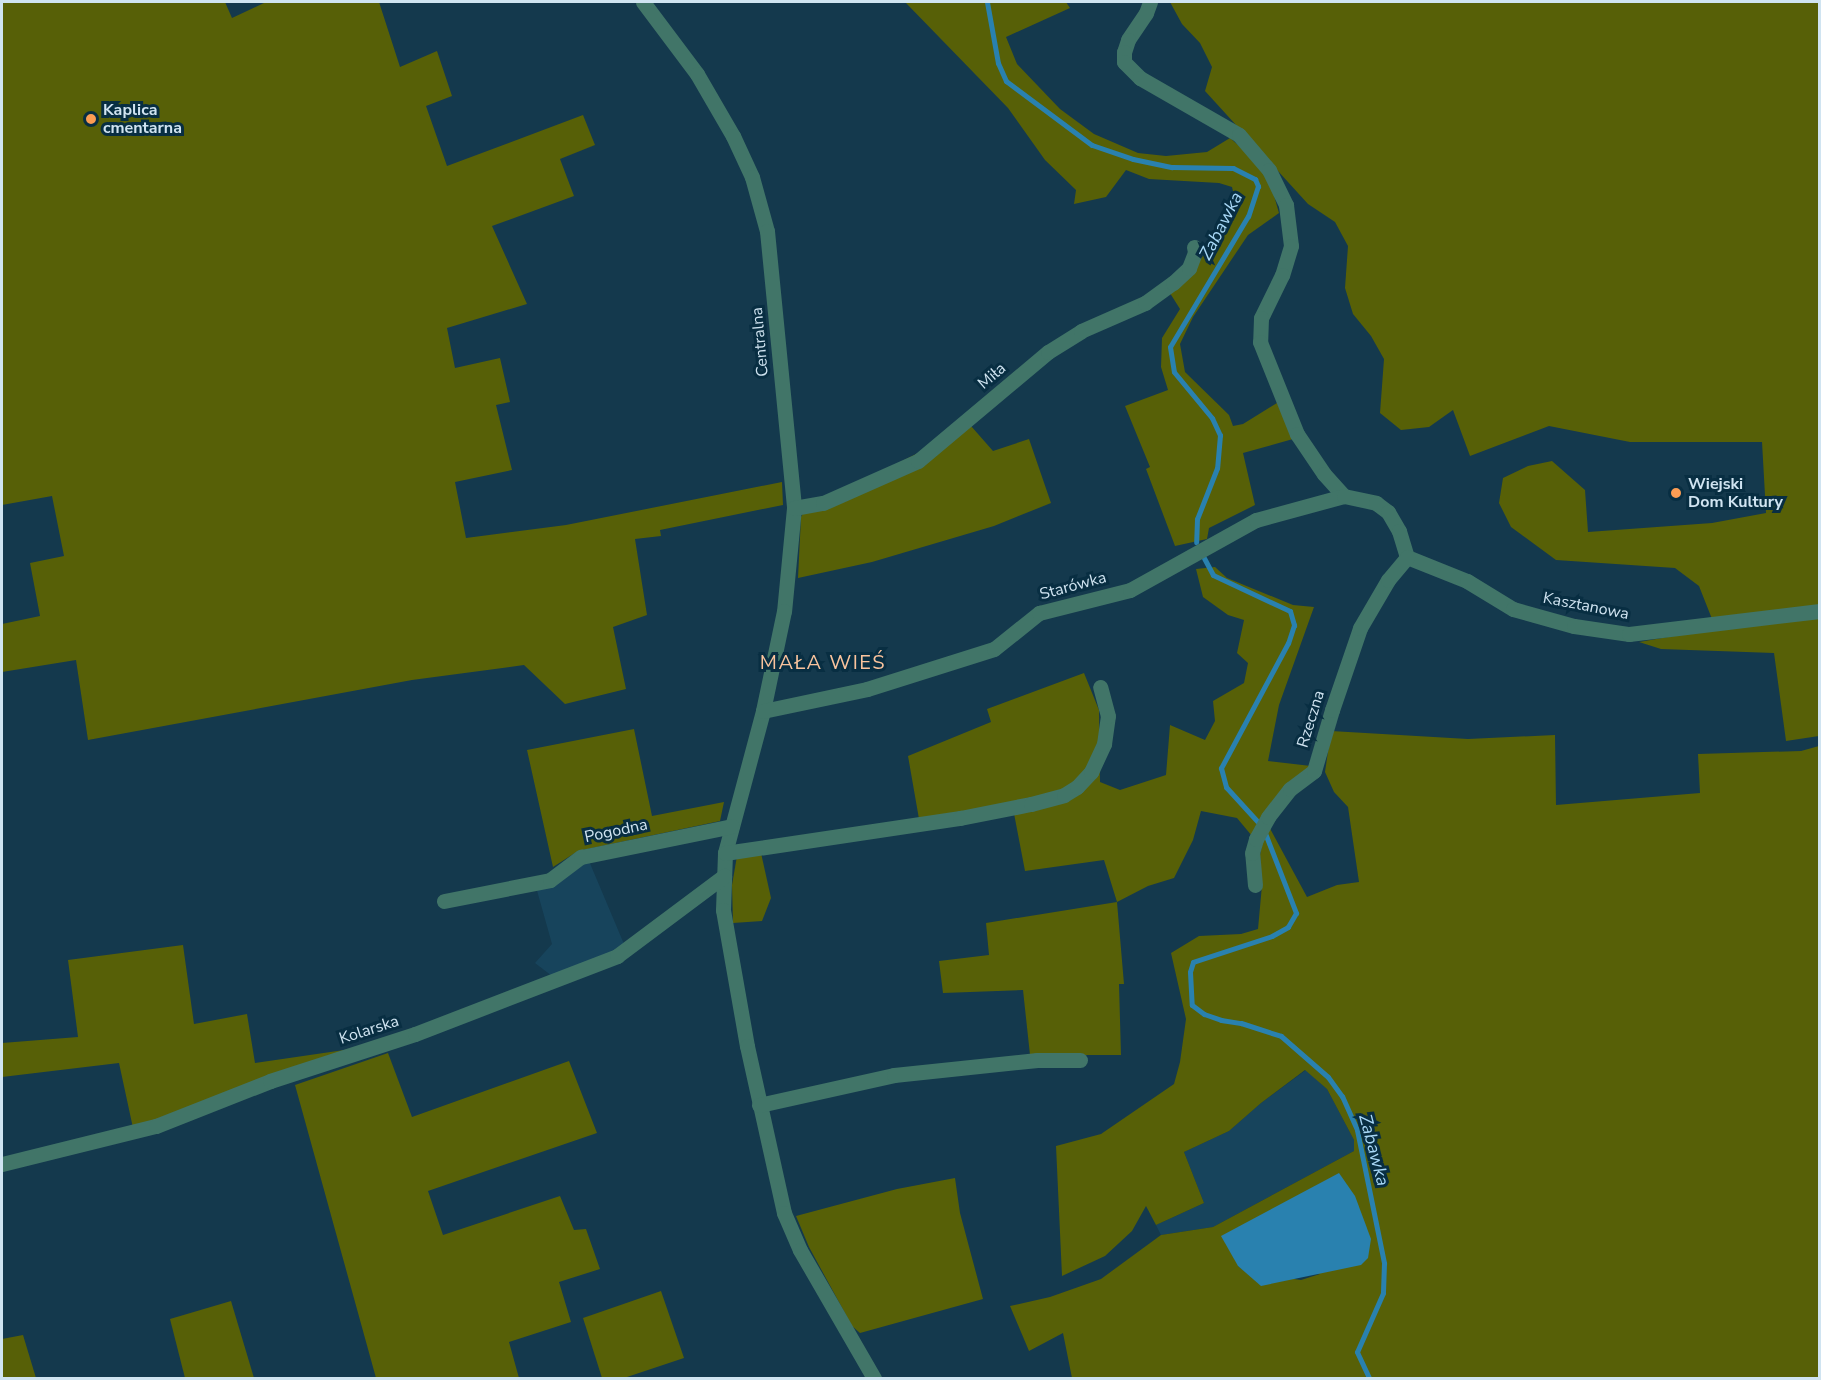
<!DOCTYPE html>
<meta charset="utf-8">
<style>
body{margin:0}
#map{position:relative;width:1821px;height:1380px;overflow:hidden;background:#14394d;font-family:"Nunito Sans",sans-serif}
div>[style]{position:absolute}
[style*='--x']{left:calc(var(--x)*1px);top:calc(var(--y)*1px);width:calc(var(--w)*1px);rotate:calc(var(--a)*1deg)}
.built>*{inset:0;background:#17445c}
.green>*{inset:0;background:#576007}
.water>*{inset:0;background:#2981af}
.stream>*{height:5px;margin:-2.5px;padding:0 2.5px;transform-origin:2.5px;border-radius:2.5px;background:#2981af}
.minor>*{height:15px;margin:-7.5px;padding:0 7.5px;transform-origin:7.5px;border-radius:7.5px;background:#417568}
.dots>*{width:16px;height:16px;translate:-50% -50%;box-sizing:border-box;border:3px solid #082e42;border-radius:50%}
span{translate:-50% -50%;white-space:nowrap;text-align:center;line-height:1.15;-webkit-text-stroke:6px #082e42;paint-order:stroke}
.poi-label{font-size:16px;color:#d0e4f1;font-weight:700}
.left{translate:0 -50%;text-align:left}
.street-label{font-size:16px;color:#d0e4f1}
.water-label{font-size:18px;color:#a8d8f6;font-style:italic}
.quarter-label{font-size:20px;color:#f9c39d;letter-spacing:1.5px}
.frame{position:absolute;inset:0;border:3px solid #d0e4f1;pointer-events:none}
</style>
<div id="map">
<div class="built">
<div style="clip-path:polygon(589px 861px,624px 944px,613px 952px,552px 976px,535px 963px,552px 944px,536px 887px,556px 884px)"></div>
<div style="clip-path:polygon(1306px 1070px,1327px 1089px,1354px 1140px,1354px 1151px,1213px 1227px,1161px 1235px,1156px 1225px,1204px 1203px,1184px 1152px,1229px 1131px,1261px 1103px)"></div>
</div>
<div class="green">
<div style="clip-path:polygon(2px 2px,225px 2px,232px 18px,266px 2px,379px 2px,400px 67px,437px 51px,452px 96px,426px 106px,447px 166px,583px 115px,595px 145px,560px 159px,574px 196px,492px 226px,527px 304px,447px 328px,455px 368px,500px 358px,510px 402px,496px 405px,512px 470px,455px 482px,466px 538px,566px 525px,782px 482px,783px 505px,660px 530px,661px 536px,635px 539px,647px 615px,613px 627px,626px 689px,565px 704px,524px 665px,412px 680px,88px 740px,76px 660px,2px 672px,2px 624px,40px 616px,30px 563px,64px 556px,52px 496px,2px 505px)"></div>
<div style="clip-path:polygon(905px 2px,1066px 2px,1070px 8px,1006px 37px,1017px 64px,1060px 109px,1094px 134px,1138px 153px,1166px 156px,1207px 152px,1230px 138px,1253px 158px,1271px 185px,1279px 213px,1248px 235px,1193px 317px,1180px 344px,1185px 372px,1229px 415px,1233px 426px,1243px 424px,1277px 403px,1293px 439px,1243px 453px,1255px 505px,1209px 528px,1207px 539px,1175px 546px,1146px 469px,1150px 467px,1125px 406px,1168px 390px,1161px 367px,1162px 338px,1180px 309px,1168px 290px,1197px 264px,1223px 228px,1236px 204px,1232px 187px,1219px 183px,1149px 179px,1126px 170px,1106px 197px,1074px 204px,1076px 190px,1045px 160px,1008px 108px)"></div>
<div style="clip-path:polygon(1170px 2px,1819px 2px,1819px 736px,1786px 741px,1774px 653px,1661px 649px,1639px 642px,1697px 632px,1712px 619px,1699px 586px,1675px 568px,1556px 560px,1511px 527px,1499px 503px,1503px 478px,1528px 466px,1552px 461px,1585px 490px,1588px 532px,1712px 523px,1766px 513px,1762px 442px,1630px 442px,1549px 426px,1470px 456px,1453px 410px,1429px 427px,1401px 430px,1380px 413px,1384px 359px,1371px 336px,1353px 314px,1345px 288px,1348px 246px,1335px 222px,1308px 204px,1205px 91px,1212px 67px,1200px 43px,1182px 24px)"></div>
<div style="clip-path:polygon(971px 426px,993px 451px,1029px 439px,1051px 503px,994px 526px,872px 562px,798px 578px,801px 517px,804px 511px)"></div>
<div style="clip-path:polygon(1215px 567px,1227px 578px,1293px 605px,1314px 607px,1279px 705px,1268px 761px,1311px 766px,1252px 836px,1237px 818px,1201px 811px,1193px 840px,1174px 878px,1148px 886px,1117px 902px,1124px 984px,1119px 984px,1121px 1055px,1030px 1055px,1023px 990px,943px 993px,939px 961px,989px 955px,986px 923px,1117px 902px,1104px 860px,1025px 871px,1012px 803px,919px 819px,908px 756px,991px 722px,987px 709px,1084px 673px,1099px 710px,1100px 782px,1120px 790px,1166px 775px,1170px 725px,1205px 740px,1215px 721px,1213px 701px,1244px 683px,1248px 663px,1237px 653px,1244px 620px,1228px 615px,1203px 597px,1196px 569px)"></div>
<div style="clip-path:polygon(634px 729px,652px 816px,724px 802px,720px 821px,578px 851px,553px 867px,527px 750px)"></div>
<div style="clip-path:polygon(evenodd,1331px 731px,1468px 739px,1555px 735px,1556px 805px,1700px 793px,1698px 754px,1801px 751px,1819px 746px,1819px 1378px,1072px 1378px,1063px 1333px,1029px 1351px,1010px 1306px,1050px 1297px,1101px 1279px,1161px 1235px,1213px 1227px,1354px 1151px,1354px 1140px,1327px 1089px,1305px 1070px,1261px 1103px,1229px 1131px,1184px 1152px,1204px 1203px,1156px 1225px,1146px 1206px,1132px 1231px,1105px 1256px,1062px 1276px,1056px 1146px,1101px 1134px,1174px 1084px,1180px 1062px,1186px 1019px,1171px 953px,1199px 936px,1241px 934px,1258px 929px,1262px 885px,1260px 855px,1267px 823px,1307px 897px,1337px 885px,1359px 882px,1348px 807px,1334px 792px,1325px 772px,1331px 731px,1238px 1266px,1320px 1274px,1301px 1280px,1246px 1272px,1238px 1266px)"></div>
<div style="clip-path:polygon(761px 853px,771px 898px,762px 921px,733px 923px,732px 885px,737px 856px)"></div>
<div style="clip-path:polygon(183px 945px,194px 1024px,247px 1014px,255px 1063px,351px 1049px,133px 1128px,119px 1063px,2px 1077px,2px 1043px,78px 1037px,68px 960px)"></div>
<div style="clip-path:polygon(388px 1053px,412px 1117px,569px 1061px,597px 1133px,428px 1191px,443px 1235px,560px 1196px,574px 1230px,586px 1229px,600px 1269px,559px 1282px,571px 1322px,509px 1342px,519px 1378px,376px 1378px,295px 1085px)"></div>
<div style="clip-path:polygon(955px 1178px,960px 1213px,983px 1299px,860px 1333px,852px 1326px,809px 1247px,796px 1216px,897px 1189px)"></div>
<div style="clip-path:polygon(661px 1291px,684px 1358px,624px 1378px,602px 1378px,583px 1318px)"></div>
<div style="clip-path:polygon(231px 1301px,254px 1378px,185px 1378px,170px 1319px)"></div>
<div style="clip-path:polygon(23px 1335px,36px 1378px,2px 1378px,2px 1339px)"></div>
</div>
<div class="water">
<div style="clip-path:polygon(1339px 1173px,1355px 1196px,1371px 1239px,1368px 1258px,1361px 1265px,1261px 1286px,1238px 1266px,1221px 1236px)"></div>
</div>
<div class="stream">
<div style="--x:987;--y:2;--w:62;--a:79.8"></div>
<div style="--x:998;--y:63;--w:20;--a:66"></div>
<div style="--x:1006;--y:81;--w:107;--a:36.7"></div>
<div style="--x:1092;--y:145;--w:43;--a:18.9"></div>
<div style="--x:1133;--y:159;--w:40;--a:12"></div>
<div style="--x:1172;--y:167;--w:61;--a:0.9"></div>
<div style="--x:1233;--y:168;--w:25;--a:27"></div>
<div style="--x:1255;--y:179;--w:8;--a:67"></div>
<div style="--x:1258;--y:186;--w:32;--a:108"></div>
<div style="--x:1248;--y:216;--w:152;--a:120.8"></div>
<div style="--x:1170;--y:347;--w:25;--a:81"></div>
<div style="--x:1174;--y:372;--w:60;--a:50.4"></div>
<div style="--x:1212;--y:418;--w:19;--a:65"></div>
<div style="--x:1220;--y:435;--w:33;--a:95"></div>
<div style="--x:1217;--y:468;--w:55;--a:111.4"></div>
<div style="--x:1197;--y:519;--w:23;--a:92"></div>
<div style="--x:1204;--y:558;--w:19;--a:62"></div>
<div style="--x:1213;--y:575;--w:85;--a:25.1"></div>
<div style="--x:1290;--y:611;--w:15;--a:74"></div>
<div style="--x:1294;--y:625;--w:19;--a:108"></div>
<div style="--x:1288;--y:643;--w:142;--a:118.2"></div>
<div style="--x:1221;--y:768;--w:20;--a:75"></div>
<div style="--x:1226;--y:787;--w:46;--a:47.6"></div>
<div style="--x:1265;--y:833;--w:86;--a:68.8"></div>
<div style="--x:1296;--y:913;--w:16;--a:120"></div>
<div style="--x:1288;--y:927;--w:18;--a:151"></div>
<div style="--x:1272;--y:936;--w:83;--a:161.8"></div>
<div style="--x:1193;--y:962;--w:10;--a:107"></div>
<div style="--x:1190;--y:972;--w:33;--a:87"></div>
<div style="--x:1192;--y:1005;--w:15;--a:37"></div>
<div style="--x:1204;--y:1014;--w:18;--a:19"></div>
<div style="--x:1221;--y:1020;--w:20;--a:9"></div>
<div style="--x:1241;--y:1023;--w:42;--a:18"></div>
<div style="--x:1281;--y:1036;--w:62;--a:41.1"></div>
<div style="--x:1328;--y:1077;--w:24;--a:54"></div>
<div style="--x:1342;--y:1096;--w:37;--a:66"></div>
<div style="--x:1357;--y:1130;--w:136;--a:78.5"></div>
<div style="--x:1384;--y:1263;--w:30;--a:92"></div>
<div style="--x:1383;--y:1293;--w:64;--a:113.8"></div>
<div style="--x:1357;--y:1352;--w:29;--a:65"></div>
</div>
<div class="minor">
<div style="--x:643;--y:2;--w:90;--a:53.1"></div>
<div style="--x:697;--y:74;--w:72;--a:59.9"></div>
<div style="--x:733;--y:136;--w:45;--a:65.1"></div>
<div style="--x:752;--y:177;--w:56;--a:74.5"></div>
<div style="--x:767;--y:231;--w:278;--a:84.4"></div>
<div style="--x:794;--y:508;--w:103;--a:95.5"></div>
<div style="--x:784;--y:611;--w:102;--a:101.9"></div>
<div style="--x:763;--y:711;--w:147;--a:105"></div>
<div style="--x:725;--y:853;--w:57;--a:92"></div>
<div style="--x:723;--y:910;--w:138;--a:80"></div>
<div style="--x:747;--y:1046;--w:171;--a:77.5"></div>
<div style="--x:784;--y:1213;--w:40;--a:66.6"></div>
<div style="--x:800;--y:1250;--w:148;--a:60"></div>
<div style="--x:1150;--y:2;--w:12;--a:110"></div>
<div style="--x:1146;--y:13;--w:32;--a:124"></div>
<div style="--x:1128;--y:40;--w:13;--a:108"></div>
<div style="--x:1124;--y:52;--w:10;--a:90"></div>
<div style="--x:1124;--y:62;--w:23;--a:45"></div>
<div style="--x:1140;--y:78;--w:114;--a:29.9"></div>
<div style="--x:1239;--y:135;--w:46;--a:49.4"></div>
<div style="--x:1269;--y:170;--w:39;--a:64"></div>
<div style="--x:1286;--y:205;--w:41;--a:83"></div>
<div style="--x:1291;--y:246;--w:30;--a:107"></div>
<div style="--x:1282;--y:275;--w:48;--a:116"></div>
<div style="--x:1261;--y:318;--w:24;--a:92"></div>
<div style="--x:1260;--y:342;--w:99;--a:68.1"></div>
<div style="--x:1297;--y:434;--w:48;--a:56"></div>
<div style="--x:1324;--y:474;--w:30;--a:48"></div>
<div style="--x:794;--y:508;--w:29;--a:-10"></div>
<div style="--x:823;--y:503;--w:104;--a:-23.9"></div>
<div style="--x:918;--y:461;--w:170;--a:-40"></div>
<div style="--x:1048;--y:352;--w:39;--a:-32"></div>
<div style="--x:1081;--y:331;--w:70;--a:-23.6"></div>
<div style="--x:1145;--y:303;--w:34;--a:-36"></div>
<div style="--x:1173;--y:283;--w:22;--a:-43"></div>
<div style="--x:1189;--y:268;--w:17;--a:-69"></div>
<div style="--x:1195;--y:252;--w:5;--a:-101"></div>
<div style="--x:763;--y:711;--w:106;--a:-11.9"></div>
<div style="--x:867;--y:689;--w:133;--a:-17.5"></div>
<div style="--x:994;--y:649;--w:58;--a:-38.7"></div>
<div style="--x:1039;--y:613;--w:94;--a:-14.2"></div>
<div style="--x:1130;--y:590;--w:144;--a:-29.1"></div>
<div style="--x:1256;--y:520;--w:91;--a:-15.3"></div>
<div style="--x:1344;--y:496;--w:33;--a:12"></div>
<div style="--x:1376;--y:503;--w:15;--a:37"></div>
<div style="--x:1388;--y:512;--w:22;--a:60"></div>
<div style="--x:1399;--y:531;--w:27;--a:73"></div>
<div style="--x:1407;--y:557;--w:65;--a:21.8"></div>
<div style="--x:1467;--y:581;--w:54;--a:31.3"></div>
<div style="--x:1513;--y:609;--w:63;--a:15.6"></div>
<div style="--x:1574;--y:626;--w:56;--a:8.3"></div>
<div style="--x:1629;--y:634;--w:192;--a:-6.9"></div>
<div style="--x:725;--y:853;--w:238;--a:-8.5"></div>
<div style="--x:960;--y:818;--w:72;--a:-11.2"></div>
<div style="--x:1031;--y:804;--w:34;--a:-15"></div>
<div style="--x:1064;--y:795;--w:15;--a:-32"></div>
<div style="--x:1077;--y:787;--w:21;--a:-47"></div>
<div style="--x:1091;--y:772;--w:31;--a:-65"></div>
<div style="--x:1104;--y:744;--w:28;--a:-82"></div>
<div style="--x:1108;--y:716;--w:30;--a:-105"></div>
<div style="--x:1255;--y:885;--w:32;--a:-95"></div>
<div style="--x:1252;--y:853;--w:15;--a:-74"></div>
<div style="--x:1256;--y:839;--w:25;--a:-61"></div>
<div style="--x:1268;--y:817;--w:36;--a:-52"></div>
<div style="--x:1290;--y:789;--w:30;--a:-37"></div>
<div style="--x:1314;--y:771;--w:64;--a:-73.6"></div>
<div style="--x:1332;--y:710;--w:87;--a:-71.1"></div>
<div style="--x:1360;--y:628;--w:56;--a:-59.7"></div>
<div style="--x:1388;--y:580;--w:30;--a:-50"></div>
<div style="--x:444;--y:901;--w:108;--a:-11.2"></div>
<div style="--x:550;--y:880;--w:39;--a:-37"></div>
<div style="--x:581;--y:857;--w:154;--a:-11.6"></div>
<div style="--x:759;--y:1105;--w:138;--a:-12.5"></div>
<div style="--x:894;--y:1075;--w:144;--a:-6"></div>
<div style="--x:1037;--y:1060;--w:43;--a:0"></div>
<div style="--x:2;--y:1164;--w:159;--a:-13.9"></div>
<div style="--x:156;--y:1126;--w:123;--a:-21.5"></div>
<div style="--x:270;--y:1081;--w:152;--a:-18"></div>
<div style="--x:415;--y:1034;--w:217;--a:-21.1"></div>
<div style="--x:617;--y:956;--w:134;--a:-36.8"></div>
</div>
<div class="dots">
<div style="left:91px;top:119px;background:#fc9d54"></div>
<div style="left:1676px;top:493px;background:#fc9d54"></div>
</div>
<div class="poi-label">
<span class="left" style="left:103px;top:119px">Kaplica<br>cmentarna</span>
<span class="left" style="left:1688px;top:493px">Wiejski<br>Dom Kultury</span>
</div>
<div class="street-label">
<span style="left:760px;top:342px;rotate:-95deg">Centralna</span>
<span style="left:992px;top:376px;rotate:-41deg">Miła</span>
<span style="left:1073px;top:586px;rotate:-15deg">Starówka</span>
<span style="left:1586px;top:606px;rotate:11deg">Kasztanowa</span>
<span style="left:1311px;top:719px;rotate:-73deg">Rzeczna</span>
<span style="left:616px;top:831px;rotate:-12deg">Pogodna</span>
<span style="left:369px;top:1030px;rotate:-18deg">Kolarska</span>
</div>
<div class="water-label">
<span style="left:1221px;top:226px;rotate:-63deg">Zabawka</span>
<span style="left:1374px;top:1150px;rotate:75deg">Zabawka</span>
</div>
<div class="quarter-label">
<span style="left:823px;top:662px">MAŁA WIEŚ</span>
</div>
<div class="frame"></div>
</div>
